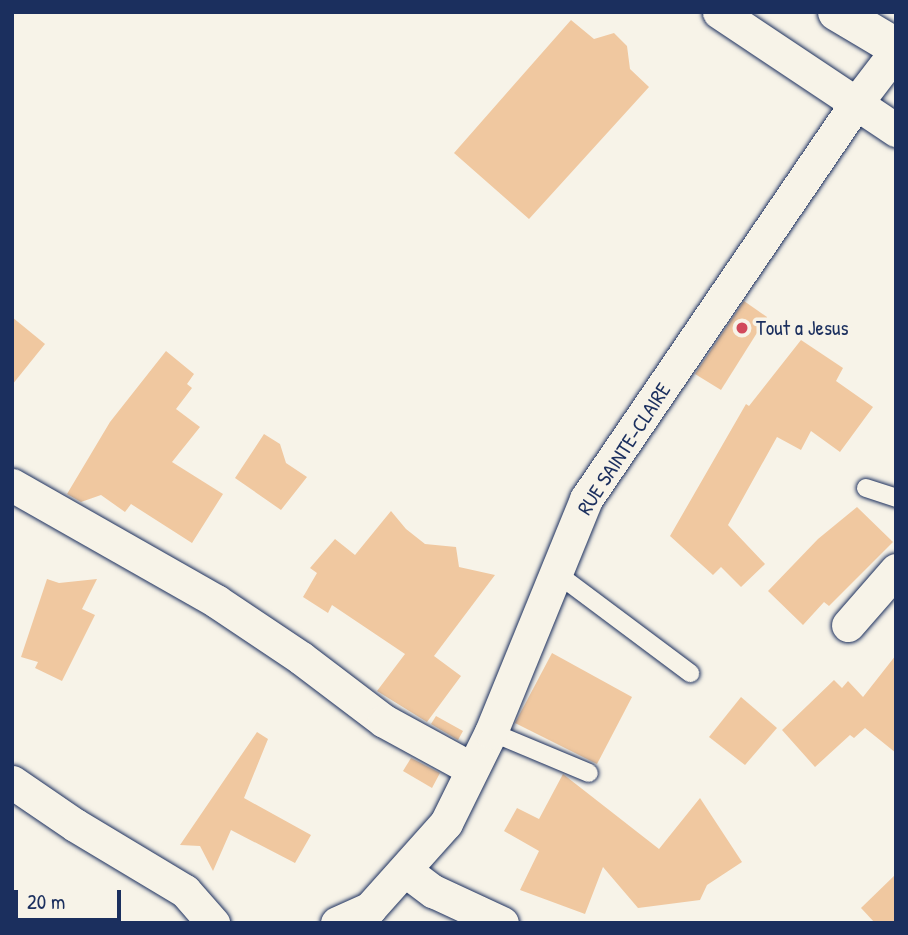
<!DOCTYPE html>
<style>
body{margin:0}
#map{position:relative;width:908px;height:935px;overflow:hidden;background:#f7f3e8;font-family:"Patrick Hand",sans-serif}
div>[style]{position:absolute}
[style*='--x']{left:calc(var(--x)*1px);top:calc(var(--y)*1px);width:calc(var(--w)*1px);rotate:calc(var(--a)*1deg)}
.building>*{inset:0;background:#f0c8a0}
.roads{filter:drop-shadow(0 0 2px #1b2f5e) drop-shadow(0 0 2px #1b2f5e)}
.service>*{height:18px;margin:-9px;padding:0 9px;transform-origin:9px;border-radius:9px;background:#f7f3e8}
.minor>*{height:33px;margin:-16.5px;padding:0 16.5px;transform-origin:16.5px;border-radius:16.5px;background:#f7f3e8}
.tertiary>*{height:38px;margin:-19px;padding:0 19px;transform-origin:19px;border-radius:19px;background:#f7f3e8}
.dots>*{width:19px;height:19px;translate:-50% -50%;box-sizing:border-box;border:4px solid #f7f3e8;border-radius:50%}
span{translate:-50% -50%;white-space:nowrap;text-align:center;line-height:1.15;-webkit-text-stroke:7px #f7f3e8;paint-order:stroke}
.poi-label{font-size:21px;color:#1b2f5e}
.left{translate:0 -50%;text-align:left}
.street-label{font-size:21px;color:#1b2f5e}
.frame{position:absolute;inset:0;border:14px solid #1b2f5e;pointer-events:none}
.scale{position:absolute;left:14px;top:890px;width:107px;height:32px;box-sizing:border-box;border:4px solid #1b2f5e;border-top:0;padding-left:9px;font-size:21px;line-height:24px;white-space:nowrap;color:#1b2f5e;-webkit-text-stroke:5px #f7f3e8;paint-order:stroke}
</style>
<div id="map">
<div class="building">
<div style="clip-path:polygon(571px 20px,594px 39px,614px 33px,627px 46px,630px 69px,649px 87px,529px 219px,454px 153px)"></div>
<div style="clip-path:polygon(744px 301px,767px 317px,721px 390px,695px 374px)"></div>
<div style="clip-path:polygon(12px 317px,45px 344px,12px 385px)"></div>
<div style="clip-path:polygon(801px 340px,843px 368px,836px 381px,873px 407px,840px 452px,811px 431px,801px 450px,777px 437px,728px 525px,765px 564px,741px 587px,721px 567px,713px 575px,670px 536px,746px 404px,749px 406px)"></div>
<div style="clip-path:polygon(166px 351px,194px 374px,187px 384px,192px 388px,176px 409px,200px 427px,172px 462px,223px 494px,192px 543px,131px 504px,125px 512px,101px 495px,81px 502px,67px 494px,110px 422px)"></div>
<div style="clip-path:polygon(264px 434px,280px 444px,286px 463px,307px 477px,281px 510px,235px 478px)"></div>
<div style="clip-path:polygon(857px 507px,893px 542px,829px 606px,824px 602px,803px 625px,768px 591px,818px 539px)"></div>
<div style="clip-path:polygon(391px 511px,406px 529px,425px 544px,456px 547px,459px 567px,495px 575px,434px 656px,461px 676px,427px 722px,377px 691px,405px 654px,332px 605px,328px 613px,303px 597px,317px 573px,310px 568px,335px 539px,355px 555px)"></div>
<div style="clip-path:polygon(47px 579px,59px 583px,97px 579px,82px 609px,95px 615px,62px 681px,35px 668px,38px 662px,21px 657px)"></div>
<div style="clip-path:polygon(552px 653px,632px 697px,597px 764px,515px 723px)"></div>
<div style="clip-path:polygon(896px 655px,896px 753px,865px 728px,854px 738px,850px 735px,815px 767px,782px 730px,834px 680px,842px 688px,848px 681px,863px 697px)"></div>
<div style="clip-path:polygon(741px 697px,777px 728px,745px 765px,709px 737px)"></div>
<div style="clip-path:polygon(436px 716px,463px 731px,458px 740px,431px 724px)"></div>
<div style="clip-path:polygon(257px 732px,268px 739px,244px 798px,311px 835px,295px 863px,231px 830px,213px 871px,200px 846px,180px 845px)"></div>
<div style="clip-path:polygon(411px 758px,440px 773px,432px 788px,403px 771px)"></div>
<div style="clip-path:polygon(563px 774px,659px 849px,700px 798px,742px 862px,707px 885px,700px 900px,638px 908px,603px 867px,585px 914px,520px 890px,539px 851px,504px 831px,517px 808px,539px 819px)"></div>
<div style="clip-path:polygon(896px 874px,896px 923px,875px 923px,861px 908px)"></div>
</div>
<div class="roads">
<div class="service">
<div style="--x:866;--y:488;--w:32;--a:18"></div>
<div style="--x:555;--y:572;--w:169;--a:36.8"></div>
<div style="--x:491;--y:732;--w:106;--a:22.7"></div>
</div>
<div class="minor">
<div style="--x:719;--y:12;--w:213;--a:33.7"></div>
<div style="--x:12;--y:485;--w:235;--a:29.6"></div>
<div style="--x:216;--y:601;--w:102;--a:33.8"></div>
<div style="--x:301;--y:658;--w:104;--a:37.2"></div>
<div style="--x:384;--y:721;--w:100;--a:28.6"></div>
<div style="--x:848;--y:625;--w:73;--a:-48.9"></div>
<div style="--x:12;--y:782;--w:76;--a:34.3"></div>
<div style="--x:75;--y:825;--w:128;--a:31"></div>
<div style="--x:185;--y:891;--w:43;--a:48.8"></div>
<div style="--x:406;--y:871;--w:34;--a:37"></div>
<div style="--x:433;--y:891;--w:76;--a:24.9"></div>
<div style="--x:337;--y:923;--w:36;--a:-24"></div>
<div style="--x:370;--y:908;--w:114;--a:-48.2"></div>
<div style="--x:446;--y:823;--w:102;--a:-63.7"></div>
<div style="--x:491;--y:732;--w:252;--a:-67.8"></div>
<div style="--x:586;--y:499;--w:481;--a:-55.7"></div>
<div style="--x:857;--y:102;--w:64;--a:-52.6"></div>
</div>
<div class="tertiary">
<div style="--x:837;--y:12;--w:69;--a:30.7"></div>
</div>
</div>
<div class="dots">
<div style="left:742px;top:328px;background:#d1495b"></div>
</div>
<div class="poi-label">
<span class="left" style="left:756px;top:328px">Tout a Jesus</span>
</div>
<div class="street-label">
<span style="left:624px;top:449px;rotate:-57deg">RUE SAINTE-CLAIRE</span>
</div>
<div class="frame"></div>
<div class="scale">20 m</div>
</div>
